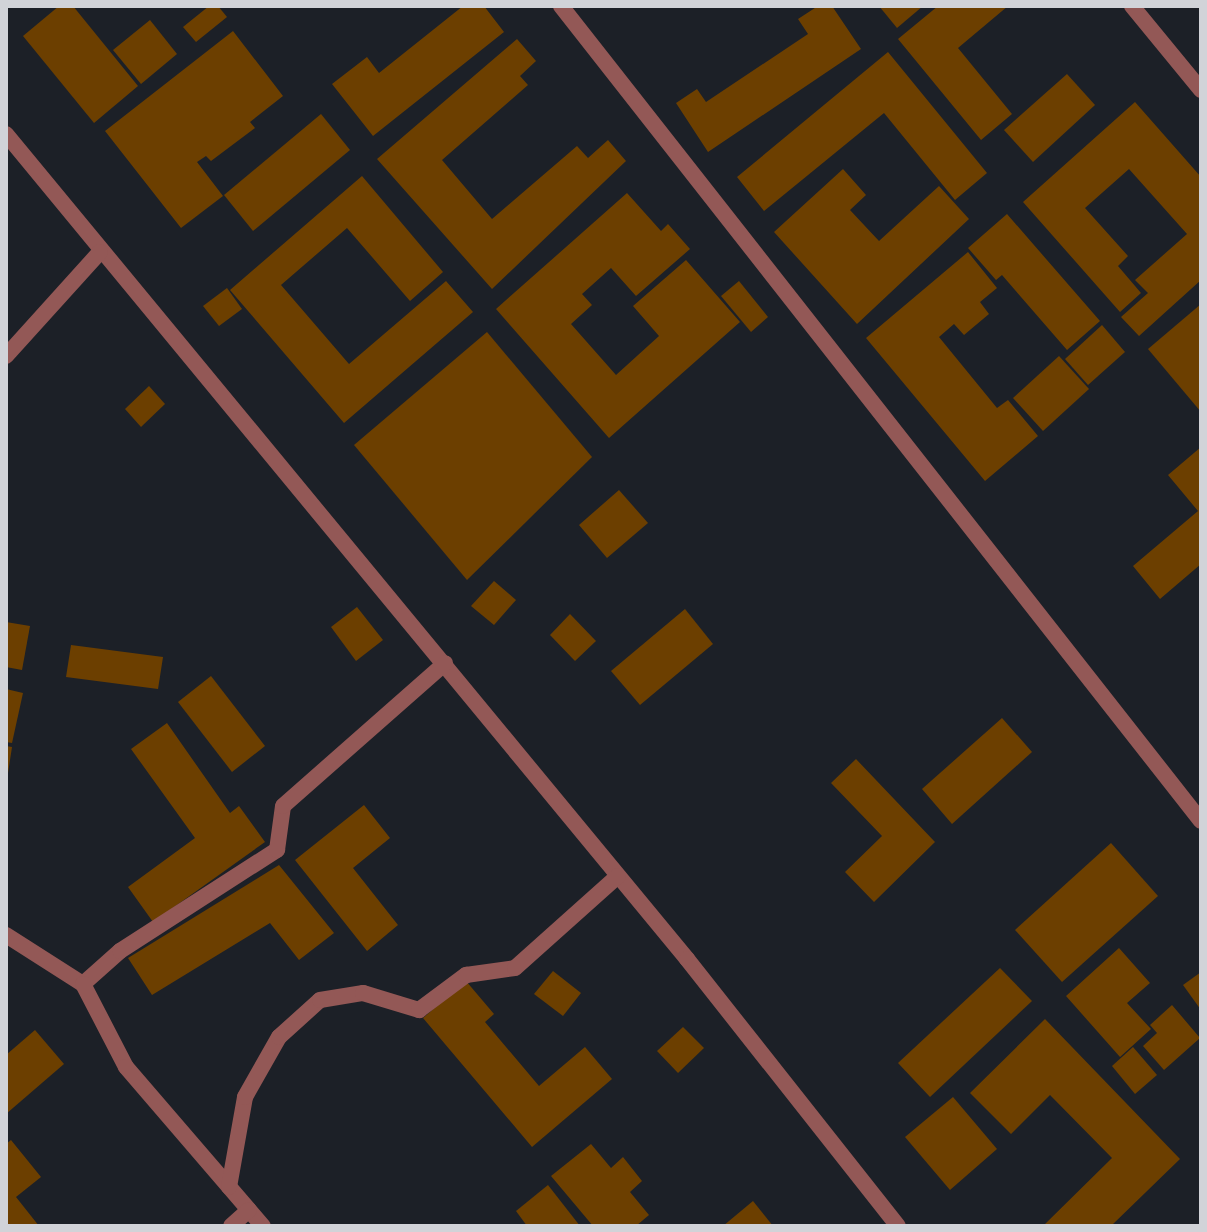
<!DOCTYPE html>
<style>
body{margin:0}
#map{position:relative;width:1207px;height:1232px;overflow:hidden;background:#1c2027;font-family:"IBM Plex Serif",serif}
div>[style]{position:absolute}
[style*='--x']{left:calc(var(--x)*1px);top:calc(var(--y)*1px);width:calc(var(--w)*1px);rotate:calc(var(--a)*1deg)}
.building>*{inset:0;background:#6c3f00}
.minor>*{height:16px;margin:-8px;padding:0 8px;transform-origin:8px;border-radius:8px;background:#935856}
span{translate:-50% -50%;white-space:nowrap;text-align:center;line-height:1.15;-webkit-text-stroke:6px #1c2027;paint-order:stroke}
.frame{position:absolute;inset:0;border:8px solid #d1d3d8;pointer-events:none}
</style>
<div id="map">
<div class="building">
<div style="clip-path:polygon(59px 6px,73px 6px,138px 86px,94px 123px,23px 36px)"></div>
<div style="clip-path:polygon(209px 6px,218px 6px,227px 17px,196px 42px,183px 27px)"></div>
<div style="clip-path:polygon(463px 6px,484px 6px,504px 32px,373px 136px,332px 84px,367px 57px,379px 73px)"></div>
<div style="clip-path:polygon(818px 6px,832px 6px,861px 49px,708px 152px,676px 103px,697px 89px,706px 102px,808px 34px,798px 19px)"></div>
<div style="clip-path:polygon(879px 6px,923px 6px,897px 28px)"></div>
<div style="clip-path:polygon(938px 6px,1008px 6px,958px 48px,1012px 114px,981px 140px,898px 39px)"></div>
<div style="clip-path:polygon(150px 20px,177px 54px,141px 84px,113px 50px)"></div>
<div style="clip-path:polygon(233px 31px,283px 96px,250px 122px,255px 128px,211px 161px,206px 156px,197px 162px,223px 196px,181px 228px,105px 131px)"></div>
<div style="clip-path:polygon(517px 39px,536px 61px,520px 76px,528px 85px,442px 160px,492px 219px,577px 146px,588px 158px,608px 140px,626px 161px,492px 289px,377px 159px)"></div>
<div style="clip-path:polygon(888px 52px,987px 173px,955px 200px,884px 113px,764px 211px,737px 177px)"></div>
<div style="clip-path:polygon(1067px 74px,1095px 105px,1033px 162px,1004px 130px)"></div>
<div style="clip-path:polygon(1135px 102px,1201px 177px,1201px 280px,1139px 336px,1121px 317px,1148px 293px,1135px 280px,1187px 234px,1129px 169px,1085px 208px,1128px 256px,1118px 266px,1141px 293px,1120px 312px,1023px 202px)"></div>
<div style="clip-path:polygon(321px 114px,350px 150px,253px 231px,224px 195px)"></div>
<div style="clip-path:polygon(843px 169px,866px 195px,850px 210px,879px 241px,939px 186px,969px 219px,857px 324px,774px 232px)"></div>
<div style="clip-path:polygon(362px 176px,443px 272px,410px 301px,347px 228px,281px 285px,349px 364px,446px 281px,473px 312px,344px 423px,230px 290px)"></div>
<div style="clip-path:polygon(627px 193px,661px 231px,668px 224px,690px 249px,636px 296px,611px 268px,582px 294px,592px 305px,571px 324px,616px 375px,659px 336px,633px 306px,686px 260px,740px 322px,609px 438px,496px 309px)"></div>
<div style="clip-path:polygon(1007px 214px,1100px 321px,1067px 350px,1002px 275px,996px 280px,968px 248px)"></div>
<div style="clip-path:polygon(968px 252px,997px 288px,980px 302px,989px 314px,964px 335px,954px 324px,939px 337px,997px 408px,1008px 400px,1038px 436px,985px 481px,866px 338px)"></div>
<div style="clip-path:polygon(739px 281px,768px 317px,751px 332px,721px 296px)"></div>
<div style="clip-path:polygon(227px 288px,242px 309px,219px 326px,203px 306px)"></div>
<div style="clip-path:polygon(1201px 304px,1201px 412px,1148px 349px)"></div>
<div style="clip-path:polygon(1102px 325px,1125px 352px,1088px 385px,1065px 359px)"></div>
<div style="clip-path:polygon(487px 332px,592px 457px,467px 580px,354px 445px)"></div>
<div style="clip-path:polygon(1059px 356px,1089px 389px,1043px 431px,1013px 398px)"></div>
<div style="clip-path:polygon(149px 386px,165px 404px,141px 427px,125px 409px)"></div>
<div style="clip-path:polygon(1201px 447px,1201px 564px,1160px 599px,1133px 566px,1198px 511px,1168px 475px)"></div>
<div style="clip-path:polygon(619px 490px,648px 523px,607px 558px,579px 525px)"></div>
<div style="clip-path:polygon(494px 581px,516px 600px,494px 625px,471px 606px)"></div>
<div style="clip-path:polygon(357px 607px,383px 640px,356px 661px,331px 627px)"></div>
<div style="clip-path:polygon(685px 609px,713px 644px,640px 705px,611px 671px)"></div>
<div style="clip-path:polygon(570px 614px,596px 641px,575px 661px,550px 635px)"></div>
<div style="clip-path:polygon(6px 622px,30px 626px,22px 670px,6px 667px)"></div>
<div style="clip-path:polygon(71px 645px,163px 657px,158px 689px,66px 677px)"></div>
<div style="clip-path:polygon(211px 676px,265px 746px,232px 772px,178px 702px)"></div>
<div style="clip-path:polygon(6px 689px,23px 693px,12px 743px,6px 742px)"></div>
<div style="clip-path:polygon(1002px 718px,1032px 752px,952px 824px,922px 789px)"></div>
<div style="clip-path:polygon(167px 723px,230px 813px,239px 806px,265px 842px,153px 922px,128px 887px,195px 838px,131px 749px)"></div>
<div style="clip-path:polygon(6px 746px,12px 747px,8px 773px,6px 773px)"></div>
<div style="clip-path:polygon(856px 759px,935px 842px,874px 902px,845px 872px,882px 836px,831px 783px)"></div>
<div style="clip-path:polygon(364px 805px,390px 838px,353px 868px,398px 925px,367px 951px,295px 860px)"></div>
<div style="clip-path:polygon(1111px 843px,1158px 896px,1062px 982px,1015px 930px)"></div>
<div style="clip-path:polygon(279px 865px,334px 933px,299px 960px,270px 923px,152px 995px,128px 958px)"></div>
<div style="clip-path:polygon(1119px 948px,1150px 983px,1127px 1003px,1151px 1029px,1120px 1057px,1066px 996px)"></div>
<div style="clip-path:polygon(1000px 968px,1032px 1001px,930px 1097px,898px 1063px)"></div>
<div style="clip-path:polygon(553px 971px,581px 993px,563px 1016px,534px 994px)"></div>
<div style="clip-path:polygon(1201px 972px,1201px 1010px,1183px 985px)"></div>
<div style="clip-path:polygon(466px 981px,494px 1014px,485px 1022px,539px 1086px,585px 1047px,612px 1079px,532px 1147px,423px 1018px)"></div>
<div style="clip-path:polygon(1172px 1005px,1200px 1038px,1164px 1070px,1143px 1046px,1157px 1033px,1150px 1025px)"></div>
<div style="clip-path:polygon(1045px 1019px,1180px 1159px,1111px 1226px,1043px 1226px,1112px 1158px,1050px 1095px,1011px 1134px,970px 1093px)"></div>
<div style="clip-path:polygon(683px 1027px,704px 1048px,678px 1073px,657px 1051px)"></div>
<div style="clip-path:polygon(35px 1030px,64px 1064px,6px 1114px,6px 1055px)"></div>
<div style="clip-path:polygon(1133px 1047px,1157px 1075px,1135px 1094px,1112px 1066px)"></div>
<div style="clip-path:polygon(953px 1097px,997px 1149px,950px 1190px,905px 1137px)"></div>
<div style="clip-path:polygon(11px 1140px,41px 1177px,16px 1197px,39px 1226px,6px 1226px,6px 1144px)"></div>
<div style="clip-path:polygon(591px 1144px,611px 1168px,623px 1157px,642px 1181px,630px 1192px,649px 1215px,636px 1226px,593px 1226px,551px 1176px)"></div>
<div style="clip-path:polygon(548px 1185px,580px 1226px,527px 1226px,516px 1211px)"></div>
<div style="clip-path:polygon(753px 1201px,773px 1226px,723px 1226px)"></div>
</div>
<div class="minor">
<div style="--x:561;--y:6;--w:1036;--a:51.86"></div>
<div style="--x:1132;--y:6;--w:109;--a:50.6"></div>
<div style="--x:6;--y:134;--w:1070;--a:50.46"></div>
<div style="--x:687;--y:959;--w:340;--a:51.7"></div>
<div style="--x:6;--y:356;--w:140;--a:-47.9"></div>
<div style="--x:6;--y:935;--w:91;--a:32.5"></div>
<div style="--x:83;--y:984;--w:50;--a:-41.7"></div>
<div style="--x:120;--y:951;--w:187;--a:-32.8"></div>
<div style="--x:277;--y:850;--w:44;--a:-82.2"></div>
<div style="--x:283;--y:806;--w:216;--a:-41.4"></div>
<div style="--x:83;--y:984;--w:93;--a:62.6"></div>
<div style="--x:126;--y:1067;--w:210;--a:49.3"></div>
<div style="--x:229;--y:1187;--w:91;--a:-79.9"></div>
<div style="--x:245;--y:1097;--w:69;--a:-60.5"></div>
<div style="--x:279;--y:1037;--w:55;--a:-42.1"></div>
<div style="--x:320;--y:1000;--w:44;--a:-9.2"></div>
<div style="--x:363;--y:993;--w:59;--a:16.9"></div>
<div style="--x:419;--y:1010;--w:59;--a:-36.7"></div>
<div style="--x:466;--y:975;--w:49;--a:-8.1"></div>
<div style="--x:515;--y:968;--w:138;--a:-41.8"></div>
<div style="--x:231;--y:1226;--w:24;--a:-42"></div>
</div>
<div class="frame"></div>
</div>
